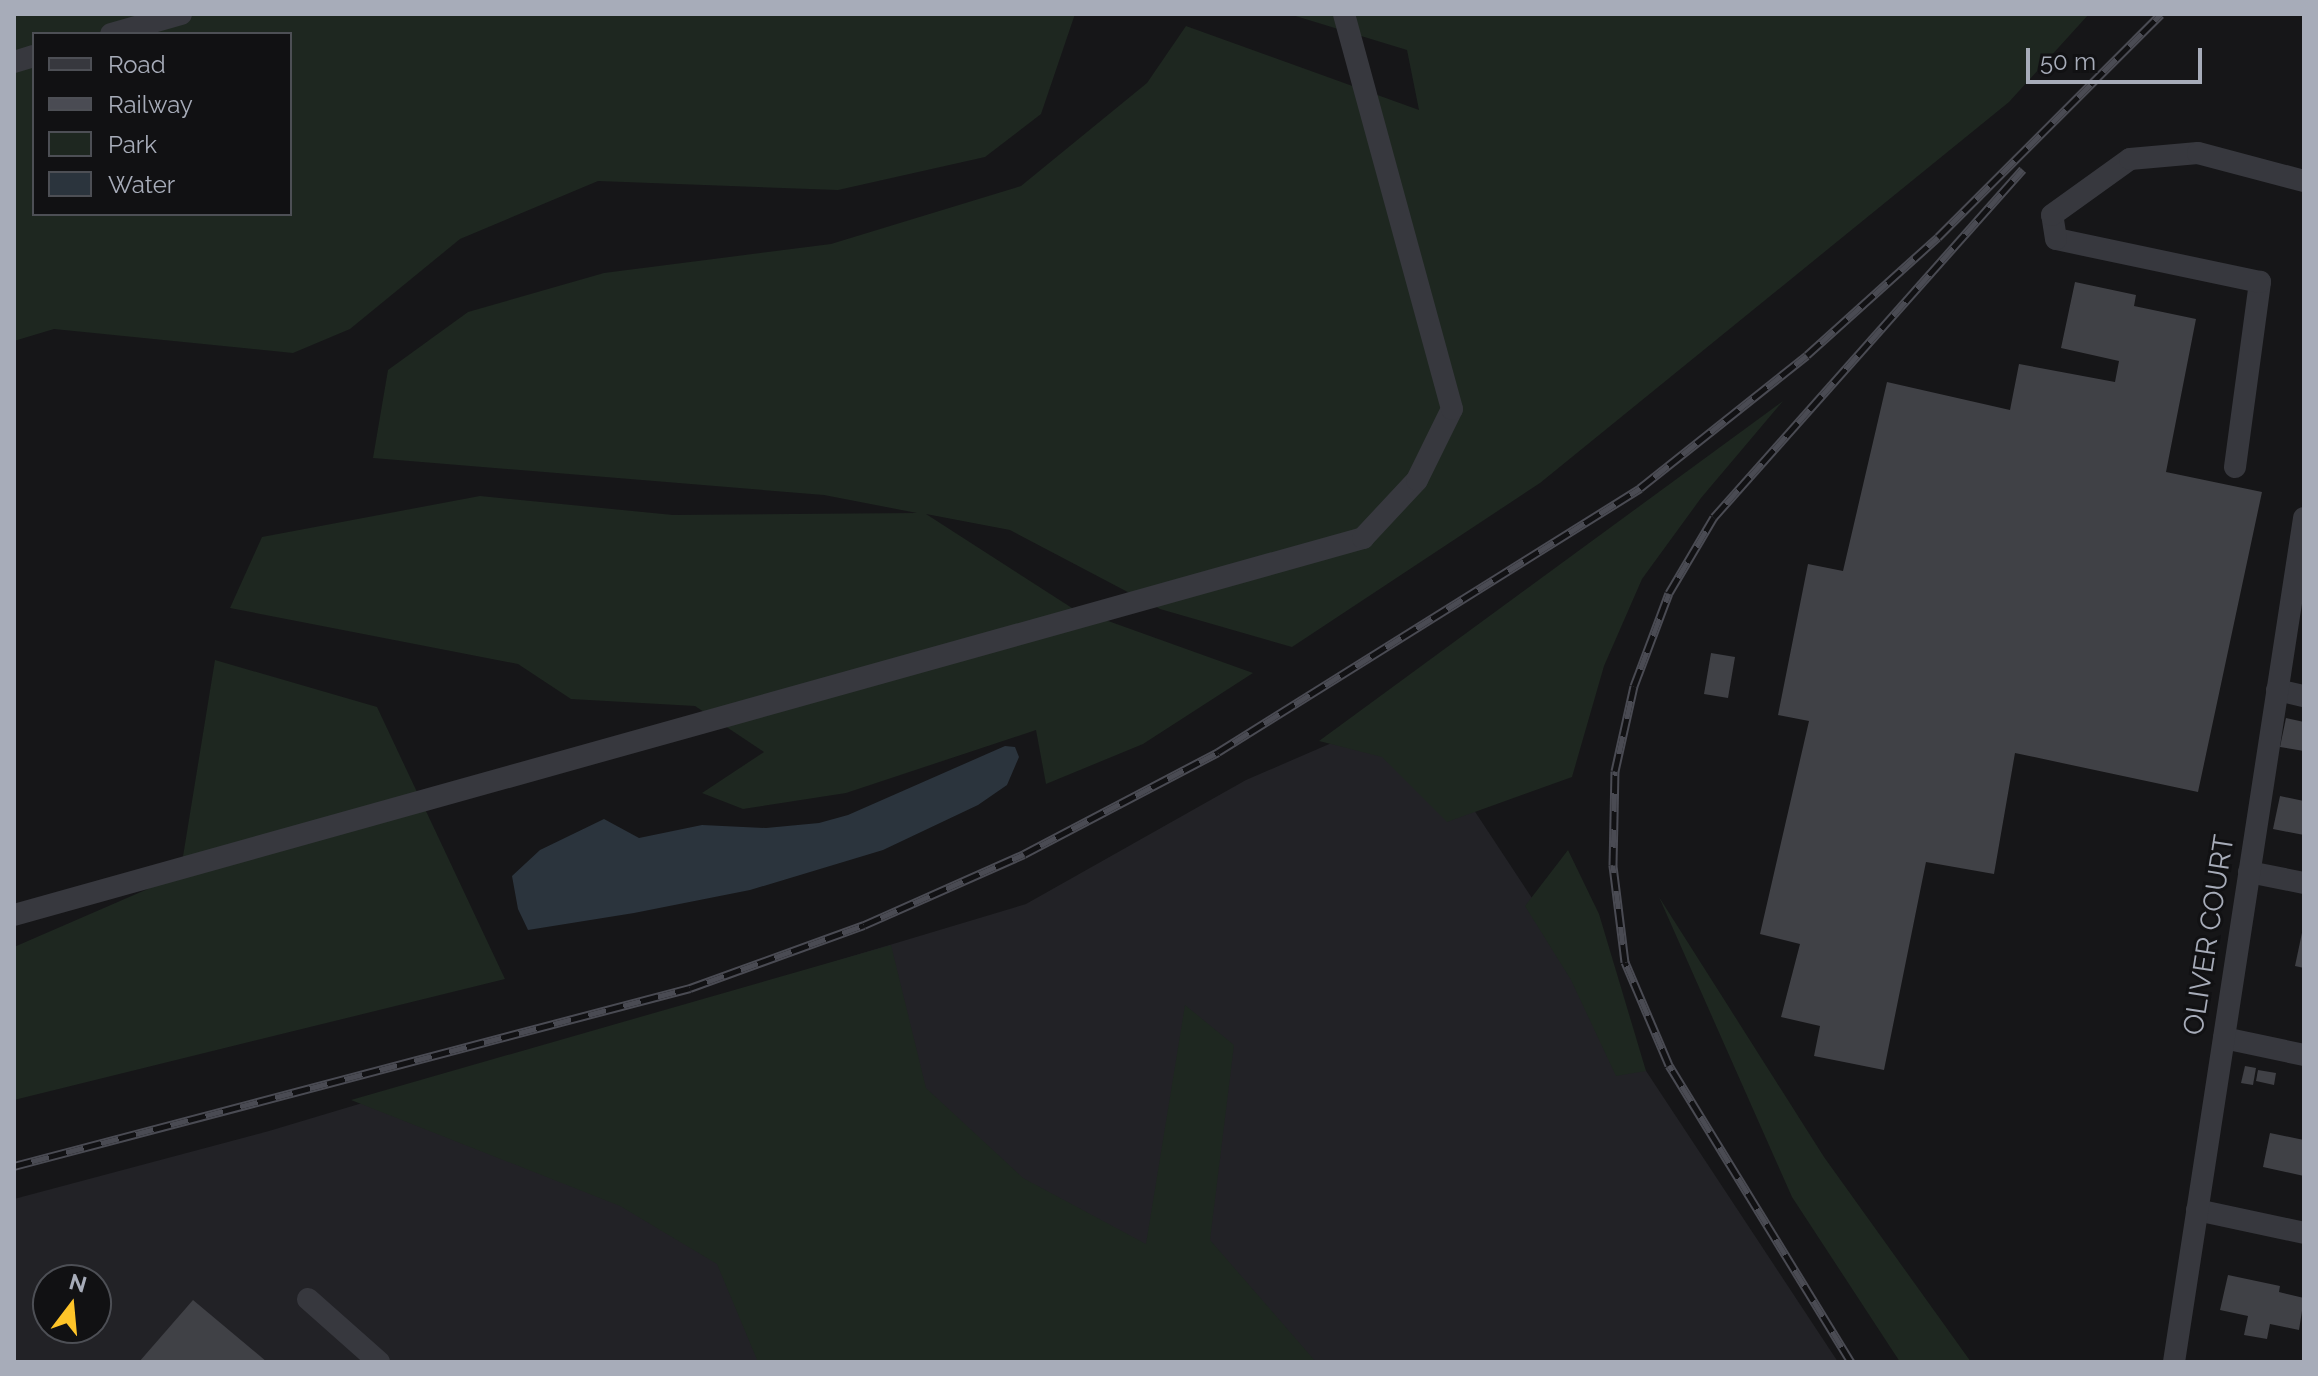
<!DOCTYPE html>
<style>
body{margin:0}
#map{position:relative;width:2318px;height:1376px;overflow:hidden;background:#161618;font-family:Raleway,sans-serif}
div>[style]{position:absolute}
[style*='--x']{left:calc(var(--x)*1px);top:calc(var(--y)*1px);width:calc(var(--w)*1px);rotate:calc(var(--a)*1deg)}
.built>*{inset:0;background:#222226}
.green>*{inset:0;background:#1e2720}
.water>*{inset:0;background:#2b343d}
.building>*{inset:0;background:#404146}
.minor>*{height:22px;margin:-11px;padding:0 11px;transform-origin:11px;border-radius:11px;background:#37383e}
.rail>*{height:9px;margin-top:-4.5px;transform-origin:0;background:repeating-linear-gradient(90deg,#111113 0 18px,#4a4b53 0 36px);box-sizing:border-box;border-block:2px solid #4a4b53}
span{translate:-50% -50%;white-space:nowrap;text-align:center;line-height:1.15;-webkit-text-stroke:6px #111113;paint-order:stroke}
.street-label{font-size:28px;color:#a7acb9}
.frame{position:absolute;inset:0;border:16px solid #a7acb9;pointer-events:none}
.legend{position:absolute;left:32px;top:32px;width:260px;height:184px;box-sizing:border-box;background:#111113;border:2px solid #4d4f55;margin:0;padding:10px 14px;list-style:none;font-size:24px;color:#a7acb9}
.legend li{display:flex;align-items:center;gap:16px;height:40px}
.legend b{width:40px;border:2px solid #4d4f55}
.north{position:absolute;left:32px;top:1264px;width:80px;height:80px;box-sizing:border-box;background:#111113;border:2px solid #4d4f55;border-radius:50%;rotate:16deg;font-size:22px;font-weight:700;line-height:32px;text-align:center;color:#a7acb9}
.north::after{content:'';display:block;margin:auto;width:28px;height:36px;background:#fec429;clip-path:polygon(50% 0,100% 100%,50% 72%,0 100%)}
.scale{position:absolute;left:2026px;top:48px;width:176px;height:36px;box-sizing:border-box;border:4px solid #a7acb9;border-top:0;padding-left:10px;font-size:24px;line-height:28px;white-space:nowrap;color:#a7acb9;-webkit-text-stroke:6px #111113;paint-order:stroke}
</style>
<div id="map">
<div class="built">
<div style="clip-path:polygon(evenodd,1408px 710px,1838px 1362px,14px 1362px,14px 1199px,269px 1131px,1026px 904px,1246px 780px,1408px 710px,48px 1280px,96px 1280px,96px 1328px,48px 1328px,48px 1280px)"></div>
</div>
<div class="green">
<div style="clip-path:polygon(evenodd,14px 14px,1075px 14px,1041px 114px,985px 157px,838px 190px,598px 181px,460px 239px,350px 329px,293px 353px,54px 329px,14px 341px,14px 14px,34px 34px,290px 34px,290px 214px,34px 214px,34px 34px)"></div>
<div style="clip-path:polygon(1289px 14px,2089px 14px,2009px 102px,1540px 483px,1292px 647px,1160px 609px,1010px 530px,926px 514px,1072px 608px,1253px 673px,1143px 744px,1046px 784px,1036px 730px,846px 793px,743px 809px,702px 793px,764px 752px,695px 706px,571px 699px,518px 664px,230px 608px,262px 537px,480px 496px,673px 515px,917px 513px,824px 495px,373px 458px,388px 370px,468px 312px,604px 273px,831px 244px,1021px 186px,1147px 83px,1186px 26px,1419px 110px,1407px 50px)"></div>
<div style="clip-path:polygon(1783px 401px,1701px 498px,1642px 579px,1604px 666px,1572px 777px,1447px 822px,1382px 757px,1319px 741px)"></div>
<div style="clip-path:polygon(215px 660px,377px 707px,505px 979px,14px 1100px,14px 947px,180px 875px)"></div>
<div style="clip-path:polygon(1568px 850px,1599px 914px,1646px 1071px,1616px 1076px,1571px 980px,1525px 906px)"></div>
<div style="clip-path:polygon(1659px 897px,1824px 1157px,1971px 1362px,1900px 1362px,1792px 1197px)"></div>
<div style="clip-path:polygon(891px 945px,926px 1088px,1023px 1178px,1146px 1244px,1185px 1005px,1234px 1045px,1210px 1240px,1316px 1362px,758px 1362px,717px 1264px,620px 1206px,351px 1100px)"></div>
</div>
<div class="water">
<div style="clip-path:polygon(1005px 746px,1015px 747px,1019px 757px,1007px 785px,978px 805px,883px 850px,750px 890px,634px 913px,528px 930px,518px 909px,512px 876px,540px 850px,604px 819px,639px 838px,702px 825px,766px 828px,819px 823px,848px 815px)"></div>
</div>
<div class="building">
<div style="clip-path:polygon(2075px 282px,2136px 295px,2134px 306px,2196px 319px,2166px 472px,2262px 492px,2198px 792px,2015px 753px,1994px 874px,1926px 862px,1884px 1070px,1814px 1056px,1820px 1026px,1781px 1017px,1800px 944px,1760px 934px,1809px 721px,1778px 715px,1808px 564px,1843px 571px,1887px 382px,2010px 410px,2019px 364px,2115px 382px,2119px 361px,2061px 348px)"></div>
<div style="clip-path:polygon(1711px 653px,1735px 657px,1728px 698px,1704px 694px)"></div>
<div style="clip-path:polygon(2286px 718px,2304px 722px,2304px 751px,2280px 747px)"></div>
<div style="clip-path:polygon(2280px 796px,2304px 801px,2304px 835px,2273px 829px)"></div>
<div style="clip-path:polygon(2303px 928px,2304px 928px,2304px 968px,2295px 966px)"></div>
<div style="clip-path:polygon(2245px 1066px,2256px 1068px,2253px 1085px,2241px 1083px)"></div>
<div style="clip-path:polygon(2258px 1070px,2276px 1073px,2274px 1085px,2256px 1081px)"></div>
<div style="clip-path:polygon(2270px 1133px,2304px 1140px,2304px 1176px,2263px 1167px)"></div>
<div style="clip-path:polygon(2228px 1275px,2280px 1286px,2279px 1292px,2304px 1298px,2299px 1330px,2270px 1324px,2267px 1339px,2244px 1335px,2248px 1316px,2220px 1310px)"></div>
<div style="clip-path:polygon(193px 1300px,267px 1362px,139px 1362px)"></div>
</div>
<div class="minor">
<div style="--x:111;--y:34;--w:73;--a:-15.9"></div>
<div style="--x:14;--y:62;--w:21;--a:-17"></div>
<div style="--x:2235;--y:467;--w:187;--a:-82.3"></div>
<div style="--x:2260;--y:282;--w:208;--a:-168.1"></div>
<div style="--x:2056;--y:239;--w:24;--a:-99"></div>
<div style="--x:2052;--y:215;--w:96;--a:-35.7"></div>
<div style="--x:2130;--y:159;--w:68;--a:-5"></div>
<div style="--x:2198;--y:153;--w:110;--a:14.8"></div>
<div style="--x:2277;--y:690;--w:28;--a:13"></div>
<div style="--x:2249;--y:872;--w:56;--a:11.3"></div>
<div style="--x:14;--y:915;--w:1401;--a:-15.61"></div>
<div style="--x:1363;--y:538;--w:79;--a:-47"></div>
<div style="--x:1417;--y:480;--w:79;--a:-63.8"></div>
<div style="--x:1452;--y:409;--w:409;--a:-105.3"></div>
<div style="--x:2224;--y:1038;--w:82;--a:12"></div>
<div style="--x:2197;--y:1210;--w:109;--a:12.1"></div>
<div style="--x:308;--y:1299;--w:95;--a:41.6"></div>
<div style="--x:2174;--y:1362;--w:854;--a:-81.24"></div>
</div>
<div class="rail">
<div style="--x:14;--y:1166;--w:699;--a:-14.75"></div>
<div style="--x:690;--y:988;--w:185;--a:-19.9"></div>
<div style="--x:864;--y:925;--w:175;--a:-23.9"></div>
<div style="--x:1024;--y:854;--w:219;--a:-27.7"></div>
<div style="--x:1218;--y:752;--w:498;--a:-32"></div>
<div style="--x:1640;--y:488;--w:213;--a:-38.5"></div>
<div style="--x:1807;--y:355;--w:176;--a:-42"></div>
<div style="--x:1938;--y:237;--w:315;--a:-45"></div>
<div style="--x:1851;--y:1362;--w:348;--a:-121.5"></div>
<div style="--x:1669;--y:1065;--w:112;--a:-113.1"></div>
<div style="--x:1625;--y:962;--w:98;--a:-97.1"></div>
<div style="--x:1613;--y:865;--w:94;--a:-88.8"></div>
<div style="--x:1615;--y:771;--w:87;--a:-77.4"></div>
<div style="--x:1634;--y:686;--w:99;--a:-69.4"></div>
<div style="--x:1669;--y:593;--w:88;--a:-59.4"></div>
<div style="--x:1714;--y:517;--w:465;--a:-48.4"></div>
</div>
<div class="street-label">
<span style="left:2209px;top:935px;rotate:-81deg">OLIVER COURT</span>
</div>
<div class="frame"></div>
<ul class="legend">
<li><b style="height:10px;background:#37383e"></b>Road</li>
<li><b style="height:10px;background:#4a4b53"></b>Railway</li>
<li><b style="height:22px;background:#1e2720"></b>Park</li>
<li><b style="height:22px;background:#2b343d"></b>Water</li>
</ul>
<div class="north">N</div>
<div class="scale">50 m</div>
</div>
